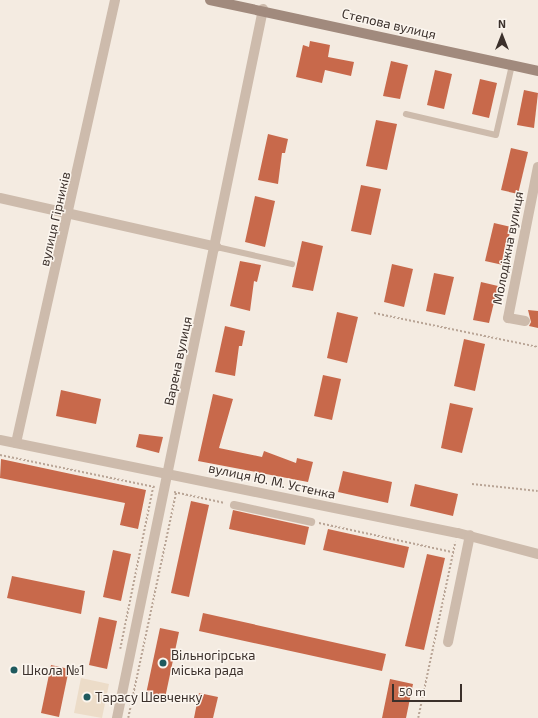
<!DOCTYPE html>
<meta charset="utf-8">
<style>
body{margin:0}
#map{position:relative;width:538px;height:718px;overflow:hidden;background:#f4ebe1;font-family:"Exo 2",sans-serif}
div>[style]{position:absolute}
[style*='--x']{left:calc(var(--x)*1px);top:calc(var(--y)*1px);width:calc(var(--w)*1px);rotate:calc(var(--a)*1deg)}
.plaza>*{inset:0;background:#ecdcc8}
.building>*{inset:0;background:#c8694b}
.path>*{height:1.5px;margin-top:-0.75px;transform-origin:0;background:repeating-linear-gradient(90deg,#b9a596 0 2px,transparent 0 4px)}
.service>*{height:5.5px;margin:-2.75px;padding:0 2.75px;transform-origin:2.75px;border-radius:2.75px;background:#cdbbac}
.pedestrian>*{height:8px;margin:-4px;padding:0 4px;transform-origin:4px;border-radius:4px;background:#cdbbac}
.minor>*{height:10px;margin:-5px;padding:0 5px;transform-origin:5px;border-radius:5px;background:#cdbbac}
.secondary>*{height:10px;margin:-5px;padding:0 5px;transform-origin:5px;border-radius:5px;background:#a18a7d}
.dots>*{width:11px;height:11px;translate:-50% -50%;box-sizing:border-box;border:2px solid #fbf5ee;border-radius:50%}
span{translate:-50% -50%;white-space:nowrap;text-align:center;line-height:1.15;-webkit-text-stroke:3px #fbf5ee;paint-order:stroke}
.street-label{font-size:13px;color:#3b302b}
.poi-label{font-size:13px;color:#3b302b}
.left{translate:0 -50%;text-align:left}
.north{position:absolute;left:482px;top:16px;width:40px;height:40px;-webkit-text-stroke:3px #fbf5ee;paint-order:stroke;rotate:0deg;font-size:11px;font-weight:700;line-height:16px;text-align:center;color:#3b302b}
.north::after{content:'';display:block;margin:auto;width:14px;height:18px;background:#3b302b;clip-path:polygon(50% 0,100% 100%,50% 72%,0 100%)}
.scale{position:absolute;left:392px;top:684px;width:70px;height:18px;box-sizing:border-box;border:2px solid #3b302b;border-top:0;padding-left:5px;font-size:12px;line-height:14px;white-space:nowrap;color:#3b302b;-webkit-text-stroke:3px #fbf5ee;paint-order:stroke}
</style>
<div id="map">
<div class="plaza">
<div style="clip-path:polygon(81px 678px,109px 684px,102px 718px,74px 713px)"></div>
</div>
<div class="building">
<div style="clip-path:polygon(310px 41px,330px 45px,328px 57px,354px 62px,351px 76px,325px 70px,322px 83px,296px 77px,303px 45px,309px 47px)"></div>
<div style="clip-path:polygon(391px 61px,408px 65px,400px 99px,383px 96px)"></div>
<div style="clip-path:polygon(435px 70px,452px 74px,444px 109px,427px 105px)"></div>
<div style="clip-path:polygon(480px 79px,497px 83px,489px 118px,472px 114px)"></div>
<div style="clip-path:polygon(524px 90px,538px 93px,534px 128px,517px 125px)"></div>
<div style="clip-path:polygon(376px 120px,397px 124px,387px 170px,366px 166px)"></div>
<div style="clip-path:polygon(268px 134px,288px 139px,285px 153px,282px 153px,278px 184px,258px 180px)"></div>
<div style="clip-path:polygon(511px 148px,528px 152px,518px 194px,501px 190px)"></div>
<div style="clip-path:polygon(361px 185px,381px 189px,371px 235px,351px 231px)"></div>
<div style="clip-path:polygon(255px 196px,275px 201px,265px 247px,245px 242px)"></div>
<div style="clip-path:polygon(494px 223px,511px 227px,503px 265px,485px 261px)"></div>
<div style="clip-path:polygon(302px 241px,323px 246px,313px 291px,292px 287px)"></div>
<div style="clip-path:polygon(240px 261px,261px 265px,257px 282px,254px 281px,250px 311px,230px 306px)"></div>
<div style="clip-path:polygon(392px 264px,413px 269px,404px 307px,384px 302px)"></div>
<div style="clip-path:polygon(434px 273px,454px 277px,445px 315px,426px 311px)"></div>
<div style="clip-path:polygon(481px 282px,498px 286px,489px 323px,473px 320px)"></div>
<div style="clip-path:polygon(528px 310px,538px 311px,538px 328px,529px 326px,531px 322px)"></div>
<div style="clip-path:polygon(337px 312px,358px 317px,347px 363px,327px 358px)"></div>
<div style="clip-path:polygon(225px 326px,245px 331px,242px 346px,239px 346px,235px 376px,215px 372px)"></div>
<div style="clip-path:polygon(464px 339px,485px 344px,475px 391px,454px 386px)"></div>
<div style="clip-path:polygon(323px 375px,341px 379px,332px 420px,314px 416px)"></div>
<div style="clip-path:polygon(61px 390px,101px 399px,96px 424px,56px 416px)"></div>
<div style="clip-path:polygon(213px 394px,233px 399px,219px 448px,262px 457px,264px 451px,296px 463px,297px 458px,313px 462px,308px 482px,198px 461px)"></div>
<div style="clip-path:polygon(450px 403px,473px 408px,462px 453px,441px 448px)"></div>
<div style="clip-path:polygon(139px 434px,163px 437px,159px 453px,136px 447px)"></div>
<div style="clip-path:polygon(1px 459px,146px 490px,138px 529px,120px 525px,125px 503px,0 478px)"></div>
<div style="clip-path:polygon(343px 471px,392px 482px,388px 503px,338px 492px)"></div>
<div style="clip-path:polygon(415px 484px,458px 494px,453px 516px,410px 506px)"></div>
<div style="clip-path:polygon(191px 501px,209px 505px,189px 597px,171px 593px)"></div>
<div style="clip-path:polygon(233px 510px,309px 527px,305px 545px,229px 529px)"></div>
<div style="clip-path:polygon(328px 529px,409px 547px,404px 568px,323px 550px)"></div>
<div style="clip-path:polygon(113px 550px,131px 554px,121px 601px,103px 597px)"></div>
<div style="clip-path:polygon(427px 554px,445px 558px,424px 650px,405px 646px)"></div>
<div style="clip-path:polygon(12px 576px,85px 591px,81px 614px,7px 598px)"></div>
<div style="clip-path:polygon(203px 613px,386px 654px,382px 671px,199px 631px)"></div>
<div style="clip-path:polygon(99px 617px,117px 621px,107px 669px,89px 665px)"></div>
<div style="clip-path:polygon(160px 628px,179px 632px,165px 698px,146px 694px)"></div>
<div style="clip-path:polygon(51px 665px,69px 669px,59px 717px,41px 713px)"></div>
<div style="clip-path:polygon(390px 679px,413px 684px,406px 718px,382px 718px)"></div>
<div style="clip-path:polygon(199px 693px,218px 697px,213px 718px,194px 718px)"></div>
</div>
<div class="path">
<div style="--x:374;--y:313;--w:167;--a:11.7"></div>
<div style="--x:0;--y:455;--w:158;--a:11.7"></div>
<div style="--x:472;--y:484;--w:66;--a:6.1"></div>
<div style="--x:174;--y:492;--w:52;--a:12.2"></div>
<div style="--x:319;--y:523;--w:136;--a:12.3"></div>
<div style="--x:120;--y:649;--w:165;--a:-78.5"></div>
<div style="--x:128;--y:718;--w:230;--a:-78"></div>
<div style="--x:418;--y:718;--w:180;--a:-78.1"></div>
</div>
<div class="service">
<div style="--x:406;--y:114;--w:92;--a:13.1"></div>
<div style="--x:496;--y:135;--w:72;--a:-77.1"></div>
<div style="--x:217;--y:247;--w:77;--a:12.8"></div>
</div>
<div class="pedestrian">
<div style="--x:234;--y:505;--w:79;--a:12.4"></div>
</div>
<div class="minor">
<div style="--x:0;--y:198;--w:222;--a:12.7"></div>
<div style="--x:525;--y:321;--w:17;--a:-170"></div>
<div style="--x:508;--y:318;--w:154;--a:-78.8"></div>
<div style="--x:0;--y:440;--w:467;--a:11.5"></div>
<div style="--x:458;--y:533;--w:83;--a:14.7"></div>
<div style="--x:16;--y:443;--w:454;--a:-77.4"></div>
<div style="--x:448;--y:642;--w:109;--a:-78.4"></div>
<div style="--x:117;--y:718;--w:724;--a:-78.36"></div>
</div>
<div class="secondary">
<div style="--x:210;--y:0;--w:336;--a:12.2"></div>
</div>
<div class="dots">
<div style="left:163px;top:663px;background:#1f5a5e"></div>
<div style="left:14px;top:670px;background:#1f5a5e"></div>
<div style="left:87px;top:697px;background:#1f5a5e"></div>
</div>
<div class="street-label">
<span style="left:389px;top:24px;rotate:13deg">Степова вулиця</span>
<span style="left:55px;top:219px;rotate:-77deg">вулиця Гірників</span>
<span style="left:508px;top:248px;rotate:-79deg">Молодіжна вулиця</span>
<span style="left:178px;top:361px;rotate:-78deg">Варена вулиця</span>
<span style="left:272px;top:481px;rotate:12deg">вулиця Ю. М. Устенка</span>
</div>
<div class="poi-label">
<span class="left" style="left:171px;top:663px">Вільногірська<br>міська рада</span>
<span class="left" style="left:22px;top:670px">Школа №1</span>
<span class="left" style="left:95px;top:697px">Тарасу Шевченку</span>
</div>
<div class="north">N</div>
<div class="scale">50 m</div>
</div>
